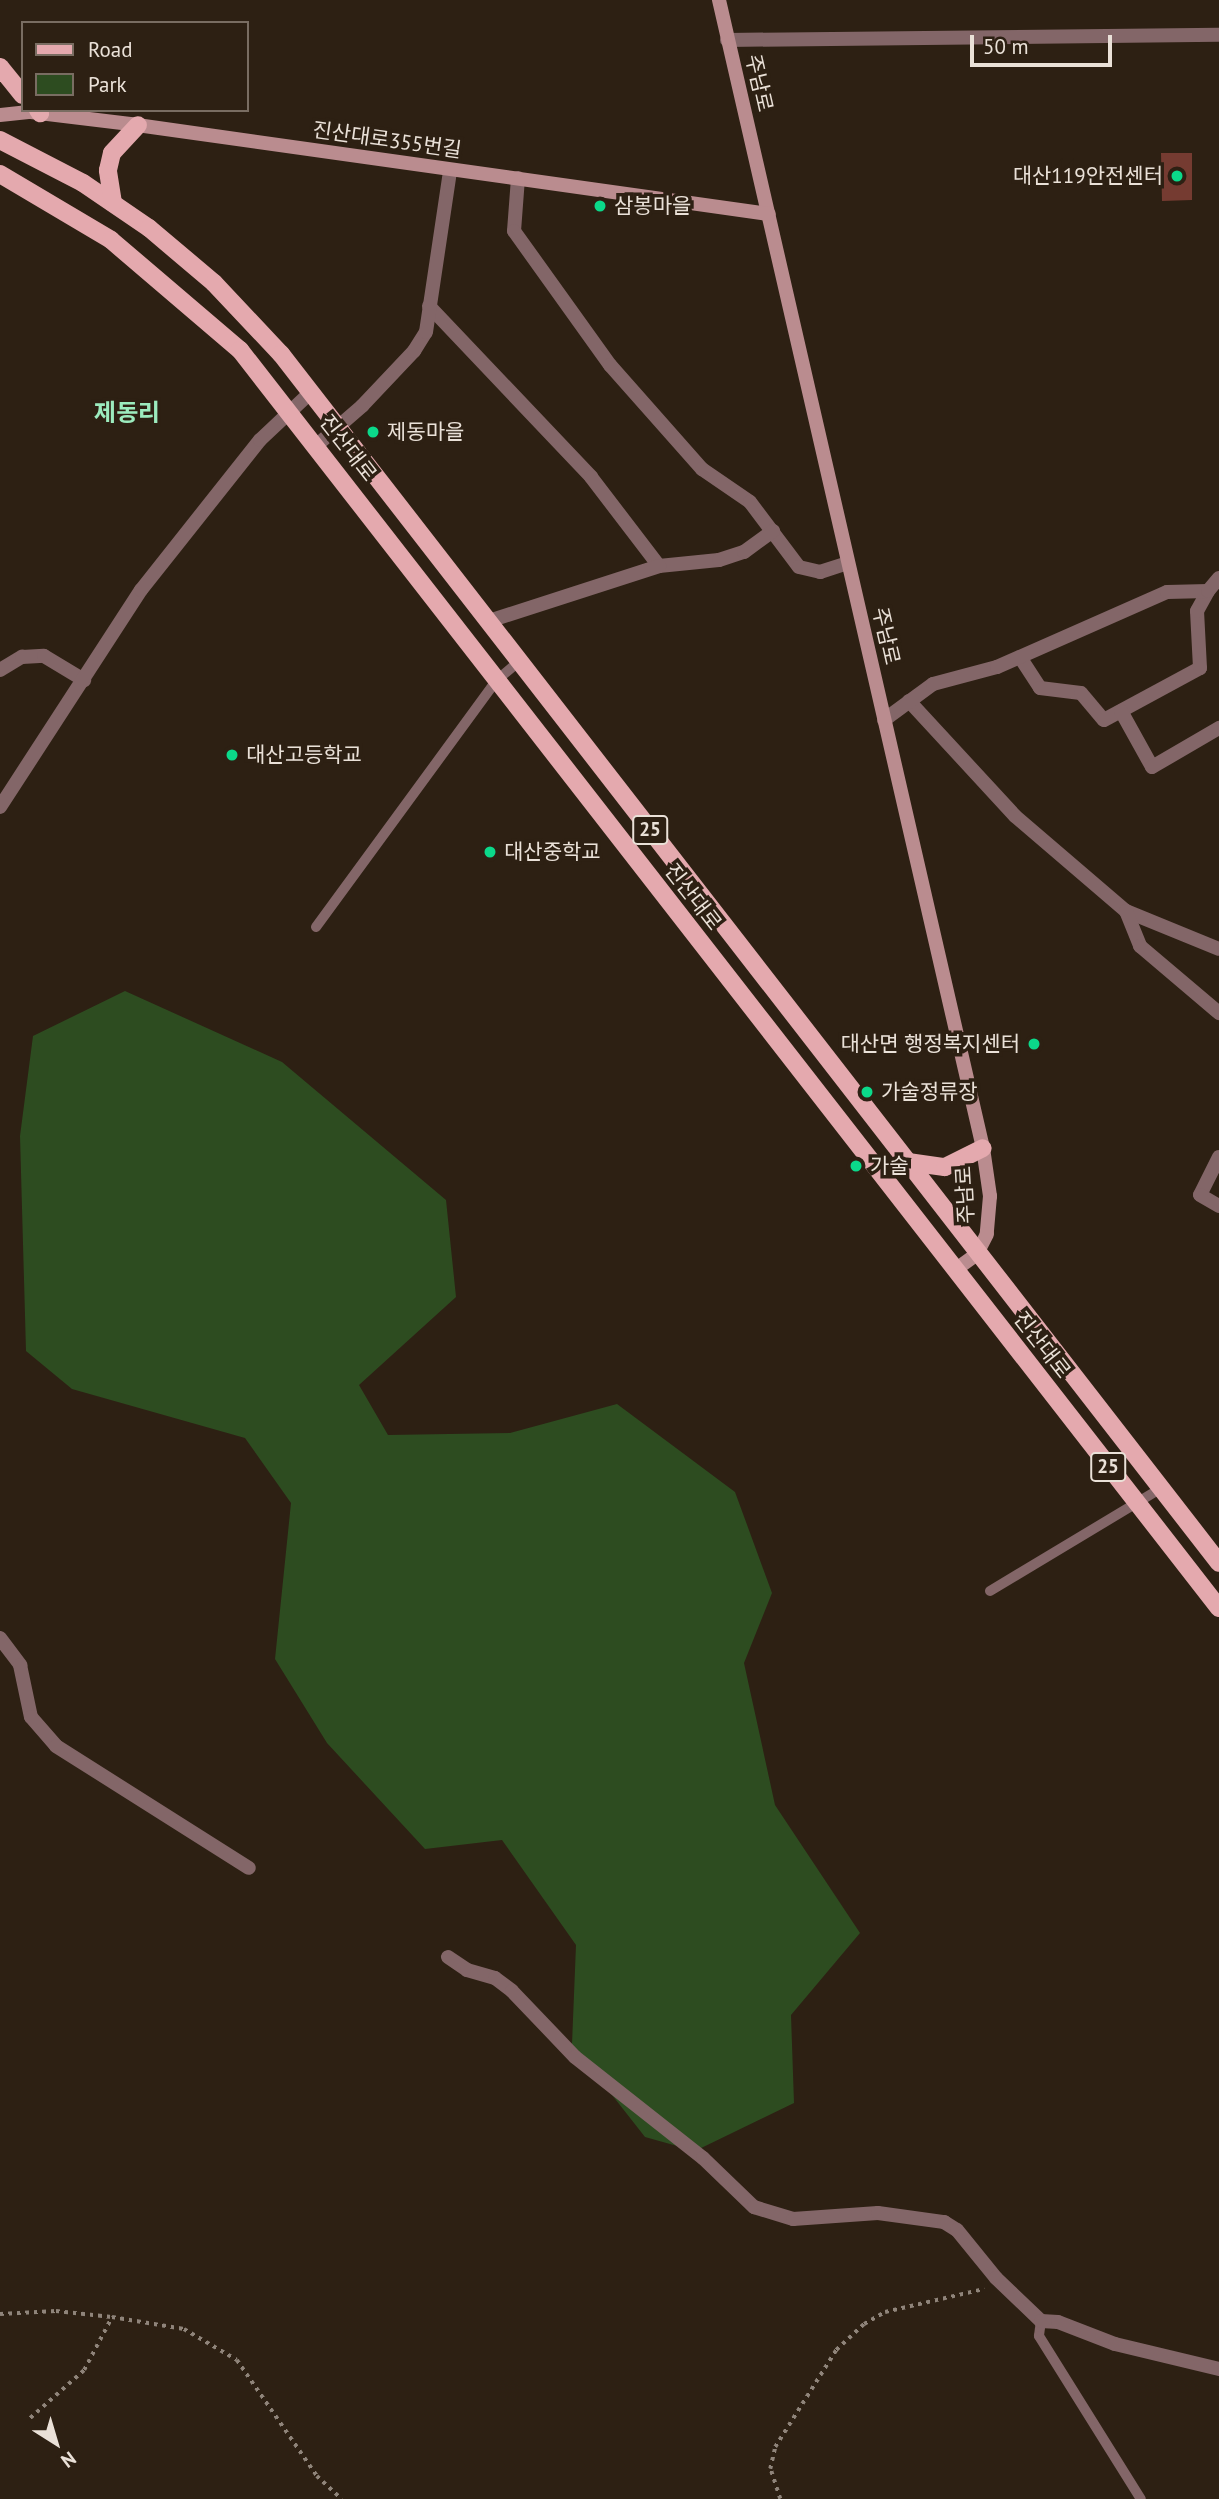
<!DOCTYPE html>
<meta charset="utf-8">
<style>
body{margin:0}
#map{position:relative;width:1219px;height:2499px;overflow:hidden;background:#2d2013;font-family:"PT Sans","Noto Sans KR",sans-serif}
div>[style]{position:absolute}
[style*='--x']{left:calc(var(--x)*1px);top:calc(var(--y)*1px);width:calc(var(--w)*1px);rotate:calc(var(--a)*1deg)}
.green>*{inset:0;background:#2d4c20}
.building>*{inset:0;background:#753b31}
.path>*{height:3.5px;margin-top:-1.75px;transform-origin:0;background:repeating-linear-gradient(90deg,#8f847a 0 3.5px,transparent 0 8.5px)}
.lane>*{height:10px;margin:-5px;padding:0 5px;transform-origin:5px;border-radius:5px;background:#836668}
.street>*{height:14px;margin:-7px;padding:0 7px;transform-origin:7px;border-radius:7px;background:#836668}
.secondary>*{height:14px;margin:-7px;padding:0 7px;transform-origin:7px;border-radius:7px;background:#ba8c8f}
.primary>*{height:18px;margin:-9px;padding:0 9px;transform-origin:9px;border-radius:9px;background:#e4a9ae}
.dots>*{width:19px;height:19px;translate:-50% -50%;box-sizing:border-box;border:4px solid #2d2013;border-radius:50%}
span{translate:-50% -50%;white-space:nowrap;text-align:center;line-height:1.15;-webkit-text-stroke:7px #2d2013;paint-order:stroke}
.shield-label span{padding:2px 5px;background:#2d2013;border:2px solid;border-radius:5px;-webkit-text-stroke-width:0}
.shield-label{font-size:19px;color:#eae1d8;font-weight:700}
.street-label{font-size:21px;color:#eae1d8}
.poi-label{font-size:21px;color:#eae1d8}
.right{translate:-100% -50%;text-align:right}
.left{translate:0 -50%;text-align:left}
.quarter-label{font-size:24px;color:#9cebbe;font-weight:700}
.legend{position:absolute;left:21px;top:21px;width:228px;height:91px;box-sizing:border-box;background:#2d2013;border:2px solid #796d62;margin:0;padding:9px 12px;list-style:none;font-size:21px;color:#eae1d8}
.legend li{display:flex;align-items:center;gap:14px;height:35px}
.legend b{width:35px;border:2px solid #796d62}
.north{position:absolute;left:21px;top:2408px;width:70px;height:70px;-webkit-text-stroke:5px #2d2013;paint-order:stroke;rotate:143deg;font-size:19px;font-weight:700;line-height:28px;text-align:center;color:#eae1d8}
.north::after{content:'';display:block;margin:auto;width:24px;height:32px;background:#eae1d8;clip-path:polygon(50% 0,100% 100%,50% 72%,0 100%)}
.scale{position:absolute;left:970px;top:35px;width:142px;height:32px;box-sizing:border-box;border:4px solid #eae1d8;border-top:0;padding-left:9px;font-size:21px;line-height:24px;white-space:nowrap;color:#eae1d8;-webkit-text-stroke:5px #2d2013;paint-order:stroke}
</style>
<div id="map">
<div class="green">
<div style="clip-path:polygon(125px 991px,282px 1062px,446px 1200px,456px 1297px,359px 1385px,388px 1435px,510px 1433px,617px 1404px,735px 1492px,772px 1593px,744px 1663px,775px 1805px,860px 1933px,791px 2015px,794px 2103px,695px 2151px,645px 2137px,572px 2044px,576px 1945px,502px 1840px,425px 1849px,327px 1743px,275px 1659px,291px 1503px,245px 1438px,72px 1389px,26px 1351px,20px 1136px,33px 1036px)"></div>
</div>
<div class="building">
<div style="clip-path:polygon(1161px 153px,1192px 153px,1192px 200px,1162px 201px)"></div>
</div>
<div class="path">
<div style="--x:0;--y:2314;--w:56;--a:-3.1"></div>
<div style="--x:56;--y:2311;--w:56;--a:6.1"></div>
<div style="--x:30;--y:2418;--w:72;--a:-41.6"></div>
<div style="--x:84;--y:2370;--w:60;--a:-62.2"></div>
<div style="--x:112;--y:2317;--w:73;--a:9.5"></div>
<div style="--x:184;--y:2329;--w:61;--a:30.3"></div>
<div style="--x:237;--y:2360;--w:141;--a:55.4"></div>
<div style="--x:317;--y:2476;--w:34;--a:43"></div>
<div style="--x:780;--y:2499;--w:32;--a:-108"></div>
<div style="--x:770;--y:2469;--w:23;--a:-77"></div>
<div style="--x:775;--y:2447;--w:115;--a:-57.8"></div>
<div style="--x:836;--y:2350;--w:38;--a:-43"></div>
<div style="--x:864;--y:2324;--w:24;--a:-30"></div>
<div style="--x:885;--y:2312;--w:102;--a:-13.1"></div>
</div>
<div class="lane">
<div style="--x:316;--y:927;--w:306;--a:-53.8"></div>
<div style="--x:497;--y:680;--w:30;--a:-40"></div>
<div style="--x:990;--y:1591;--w:198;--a:-31"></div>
<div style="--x:1041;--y:2321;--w:15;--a:98"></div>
<div style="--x:1039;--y:2336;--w:192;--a:58"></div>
</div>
<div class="street">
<div style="--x:727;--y:40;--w:492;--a:-0.6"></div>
<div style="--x:518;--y:178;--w:53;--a:94.3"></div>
<div style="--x:514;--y:231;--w:165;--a:54.4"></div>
<div style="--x:610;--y:365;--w:139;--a:48.5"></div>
<div style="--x:702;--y:469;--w:58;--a:34.5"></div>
<div style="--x:750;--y:502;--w:81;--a:53"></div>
<div style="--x:799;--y:567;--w:22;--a:13"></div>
<div style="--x:820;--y:572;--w:28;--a:-18"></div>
<div style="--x:429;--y:306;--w:236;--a:46.5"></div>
<div style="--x:591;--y:477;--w:112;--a:52.6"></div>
<div style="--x:659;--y:566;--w:60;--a:-5.7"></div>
<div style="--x:719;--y:560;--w:26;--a:-18"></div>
<div style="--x:744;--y:552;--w:36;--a:-36"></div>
<div style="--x:317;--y:445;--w:60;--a:-40.9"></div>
<div style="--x:362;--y:406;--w:76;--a:-46.6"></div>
<div style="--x:414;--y:351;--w:22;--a:-58"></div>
<div style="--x:426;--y:332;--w:163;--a:-81.5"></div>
<div style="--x:489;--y:621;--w:179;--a:-17.9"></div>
<div style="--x:1020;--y:657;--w:37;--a:57"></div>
<div style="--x:1040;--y:688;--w:41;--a:7"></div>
<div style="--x:1081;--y:693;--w:35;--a:50"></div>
<div style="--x:1104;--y:720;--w:109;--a:-28.4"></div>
<div style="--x:1200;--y:668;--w:57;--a:-93"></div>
<div style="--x:1197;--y:611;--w:23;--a:-61"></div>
<div style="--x:0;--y:670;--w:26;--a:-31"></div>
<div style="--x:22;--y:657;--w:22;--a:-3"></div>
<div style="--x:44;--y:656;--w:47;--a:31"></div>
<div style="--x:909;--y:701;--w:156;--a:47.3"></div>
<div style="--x:1015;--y:816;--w:146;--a:40.6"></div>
<div style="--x:1126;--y:911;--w:100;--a:22.2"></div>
<div style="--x:1121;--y:711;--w:64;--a:61"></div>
<div style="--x:1152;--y:767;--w:78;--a:-30.2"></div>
<div style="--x:884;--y:720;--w:61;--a:-36.3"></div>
<div style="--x:933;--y:684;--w:66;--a:-14.9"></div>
<div style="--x:997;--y:667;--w:186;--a:-23.8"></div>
<div style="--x:1167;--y:592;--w:41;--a:-1.4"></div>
<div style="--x:1208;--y:591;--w:17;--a:-50"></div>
<div style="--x:0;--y:807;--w:259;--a:-57"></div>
<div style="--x:141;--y:590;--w:191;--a:-51.6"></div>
<div style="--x:260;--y:440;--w:71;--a:-43.3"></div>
<div style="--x:1126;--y:911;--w:38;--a:68"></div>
<div style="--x:1140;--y:946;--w:104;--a:40.3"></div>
<div style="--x:1219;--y:1157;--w:42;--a:116.6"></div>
<div style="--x:1200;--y:1195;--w:22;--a:30"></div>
<div style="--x:0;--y:1638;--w:34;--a:53"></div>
<div style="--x:20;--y:1665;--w:53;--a:78.1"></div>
<div style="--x:31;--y:1717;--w:38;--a:49"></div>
<div style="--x:56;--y:1746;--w:228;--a:32.3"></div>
<div style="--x:448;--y:1957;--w:23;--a:34"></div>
<div style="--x:467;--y:1970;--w:29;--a:16"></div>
<div style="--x:495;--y:1978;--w:21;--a:37"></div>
<div style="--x:512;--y:1991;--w:91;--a:46.3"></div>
<div style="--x:575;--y:2057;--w:163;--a:38.3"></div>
<div style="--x:703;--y:2158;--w:71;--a:43.9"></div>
<div style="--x:754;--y:2207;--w:41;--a:17.1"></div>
<div style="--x:793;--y:2219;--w:85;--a:-4"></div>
<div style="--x:878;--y:2213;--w:67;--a:7.8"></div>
<div style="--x:944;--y:2222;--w:15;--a:32"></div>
<div style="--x:957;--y:2230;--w:62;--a:50.9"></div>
<div style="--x:996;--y:2278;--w:62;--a:43.7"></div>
<div style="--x:1041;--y:2321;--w:17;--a:3"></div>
<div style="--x:1058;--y:2322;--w:61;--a:21.1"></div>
<div style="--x:1115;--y:2344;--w:107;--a:13.5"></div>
</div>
<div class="secondary">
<div style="--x:719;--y:0;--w:1178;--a:77.05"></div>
<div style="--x:983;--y:1148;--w:49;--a:81.7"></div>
<div style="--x:990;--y:1196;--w:38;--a:95"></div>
<div style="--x:987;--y:1234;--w:22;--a:117"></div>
<div style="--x:977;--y:1254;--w:27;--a:144"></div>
<div style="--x:0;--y:115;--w:31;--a:-6"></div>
<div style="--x:31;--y:112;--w:100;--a:6.9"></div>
<div style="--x:130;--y:124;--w:645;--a:8.02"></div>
</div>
<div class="primary">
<div style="--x:0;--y:67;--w:36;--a:51"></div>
<div style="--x:38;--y:110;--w:4;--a:56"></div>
<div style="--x:0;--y:140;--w:93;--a:27.4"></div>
<div style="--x:83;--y:183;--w:80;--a:34.3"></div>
<div style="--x:149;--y:228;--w:85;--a:40.2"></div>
<div style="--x:214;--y:283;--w:98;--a:46.7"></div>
<div style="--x:281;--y:354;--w:1530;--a:52.19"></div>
<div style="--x:0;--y:174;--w:129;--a:30.7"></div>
<div style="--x:111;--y:240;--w:170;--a:40.5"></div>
<div style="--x:240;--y:350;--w:1594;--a:52.11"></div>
<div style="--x:113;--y:203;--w:33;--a:-99"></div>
<div style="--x:108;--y:170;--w:17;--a:-77"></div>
<div style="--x:112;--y:153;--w:38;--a:-47"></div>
<div style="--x:908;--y:1162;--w:37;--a:8"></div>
<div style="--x:945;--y:1167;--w:42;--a:-26.6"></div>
</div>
<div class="dots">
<div style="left:1177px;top:176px;background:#0bd98a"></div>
<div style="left:600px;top:206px;background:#0bd98a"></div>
<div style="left:373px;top:432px;background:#0bd98a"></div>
<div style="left:232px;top:755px;background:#0bd98a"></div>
<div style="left:490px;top:852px;background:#0bd98a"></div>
<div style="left:1034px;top:1044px;background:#0bd98a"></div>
<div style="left:867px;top:1092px;background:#0bd98a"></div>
<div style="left:856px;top:1166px;background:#0bd98a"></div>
</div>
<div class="shield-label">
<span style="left:650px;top:830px">25</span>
<span style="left:1108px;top:1467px">25</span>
</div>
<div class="street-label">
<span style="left:759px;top:83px;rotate:77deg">주남로</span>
<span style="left:387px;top:140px;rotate:8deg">진산대로355번길</span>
<span style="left:348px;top:448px;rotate:52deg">진산대로</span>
<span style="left:886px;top:636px;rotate:77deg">주남로</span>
<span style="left:693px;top:897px;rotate:52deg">진산대로</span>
<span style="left:965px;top:1195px;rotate:-93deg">주남로</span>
<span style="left:1042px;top:1345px;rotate:52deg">진산대로</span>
</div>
<div class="poi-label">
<span class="right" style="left:1163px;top:176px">대산119안전센터</span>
<span class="left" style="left:614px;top:206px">삼봉마을</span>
<span class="left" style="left:387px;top:432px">제동마을</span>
<span class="left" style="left:246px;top:755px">대산고등학교</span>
<span class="left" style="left:504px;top:852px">대산중학교</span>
<span class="right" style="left:1020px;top:1044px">대산면 행정복지센터</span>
<span class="left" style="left:881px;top:1092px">가술정류장</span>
<span class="left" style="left:870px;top:1166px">가술</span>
</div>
<div class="quarter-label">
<span style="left:127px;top:413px">제동리</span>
</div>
<ul class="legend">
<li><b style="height:9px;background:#e4a9ae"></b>Road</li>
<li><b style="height:19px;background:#2d4c20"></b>Park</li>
</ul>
<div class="north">N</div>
<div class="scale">50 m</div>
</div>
